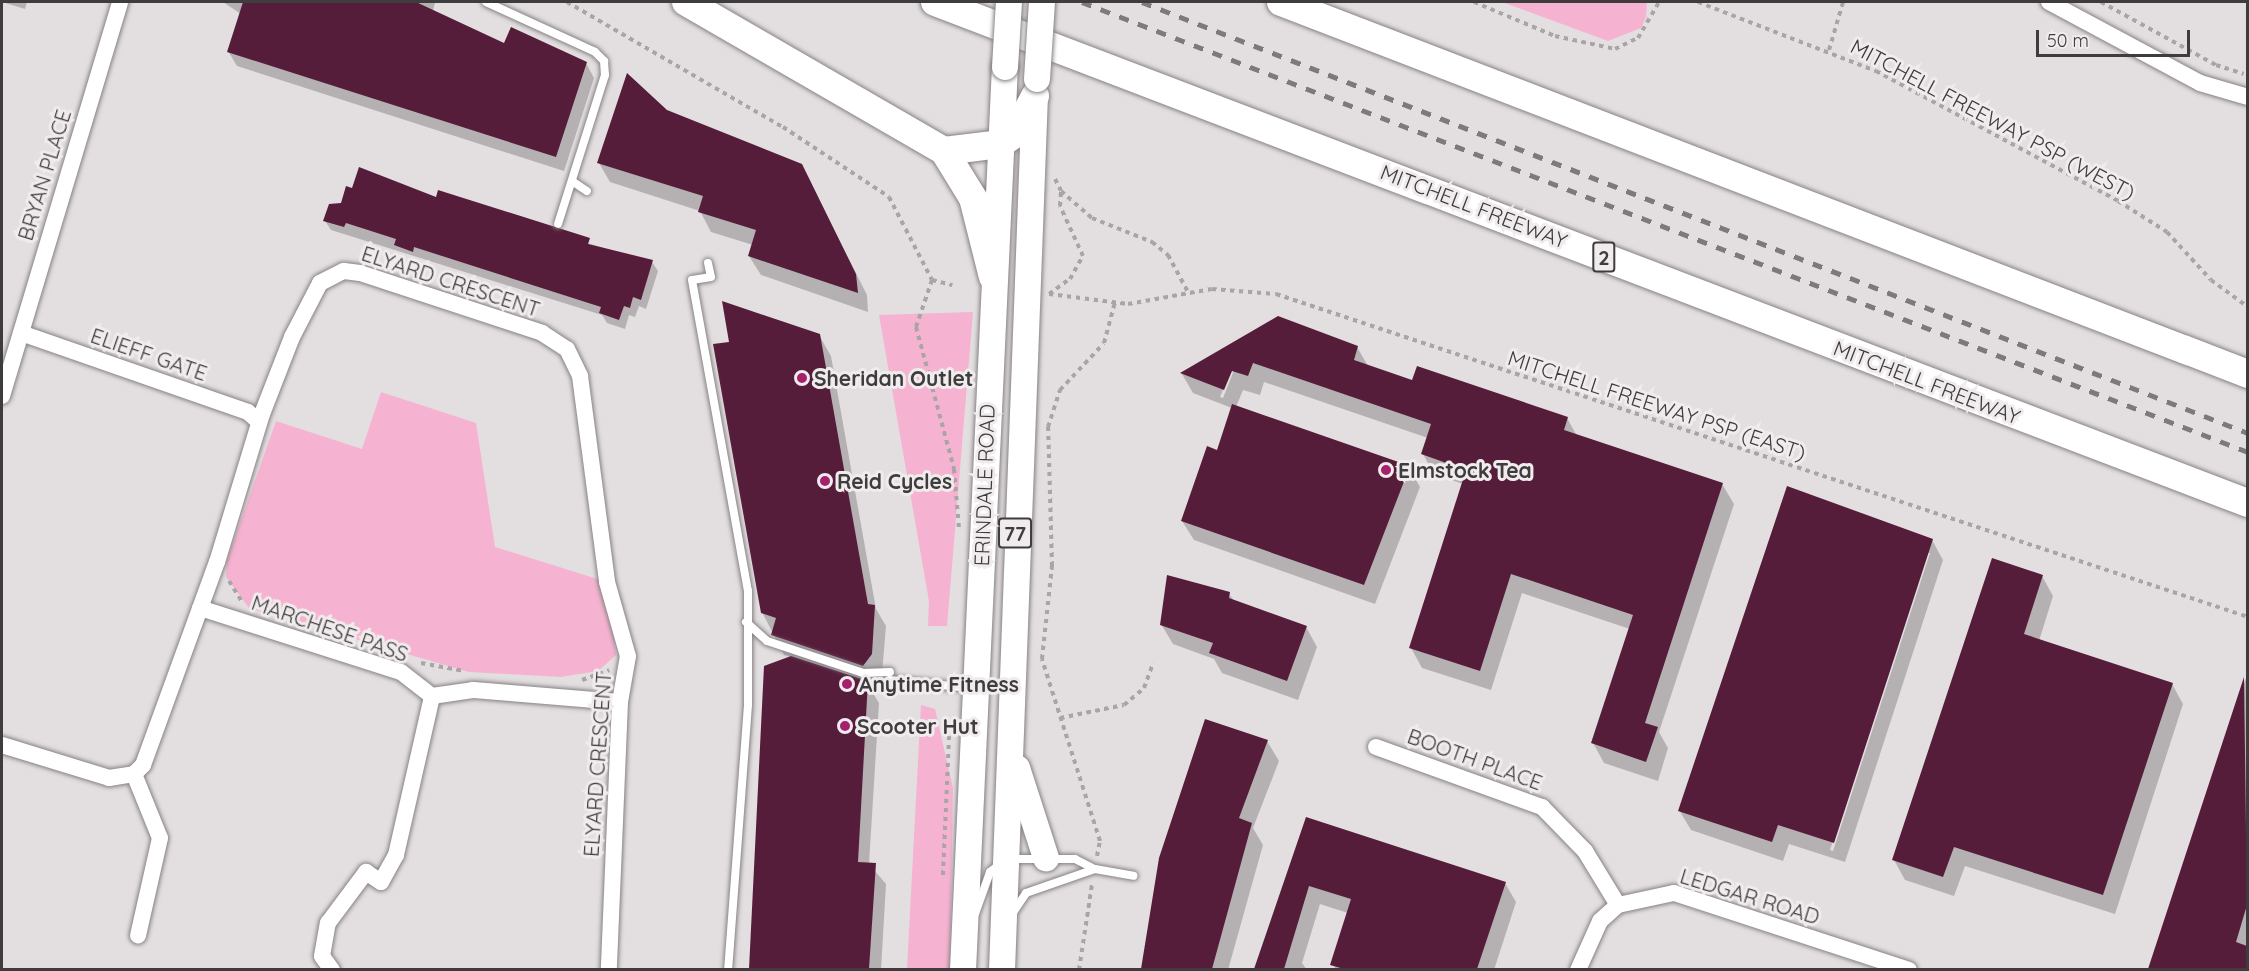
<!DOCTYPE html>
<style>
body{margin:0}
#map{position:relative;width:2249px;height:971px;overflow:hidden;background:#e3dee0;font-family:Quicksand,sans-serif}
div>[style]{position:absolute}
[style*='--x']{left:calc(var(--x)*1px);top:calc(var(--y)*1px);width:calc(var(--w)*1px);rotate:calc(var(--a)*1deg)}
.green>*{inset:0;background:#f6b3d1}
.shadow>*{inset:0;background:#0003}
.building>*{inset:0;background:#561d3b}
.path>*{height:4px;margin-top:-2px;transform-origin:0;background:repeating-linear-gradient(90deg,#a9a5a6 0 4.5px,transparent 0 9px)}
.roads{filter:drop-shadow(0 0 2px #878284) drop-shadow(0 0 2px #878284)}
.lane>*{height:8px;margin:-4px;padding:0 4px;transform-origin:4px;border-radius:4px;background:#fff}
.street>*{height:16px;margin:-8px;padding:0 8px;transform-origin:8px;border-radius:8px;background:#fff}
.primary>*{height:26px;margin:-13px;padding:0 13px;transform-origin:13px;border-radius:13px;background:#fff}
.highway>*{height:28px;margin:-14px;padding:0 14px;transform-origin:14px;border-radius:14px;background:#fff}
.rail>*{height:4.5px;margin-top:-2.25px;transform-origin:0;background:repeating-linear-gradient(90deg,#7d7a7b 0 10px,transparent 0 20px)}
.bridges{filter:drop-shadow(0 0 2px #878284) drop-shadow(0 0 2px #878284)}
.primary-bridge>*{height:26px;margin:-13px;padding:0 13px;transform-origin:13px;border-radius:13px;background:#fff}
.dots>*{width:16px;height:16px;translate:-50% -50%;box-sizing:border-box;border:3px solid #f0ebed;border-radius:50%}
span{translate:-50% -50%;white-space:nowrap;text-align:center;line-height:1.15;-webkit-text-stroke:6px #f0ebed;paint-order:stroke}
.shield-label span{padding:2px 4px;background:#f0ebed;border:2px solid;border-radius:4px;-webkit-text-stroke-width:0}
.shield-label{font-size:20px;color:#3e3c3d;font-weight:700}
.street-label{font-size:21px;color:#3e3c3d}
.poi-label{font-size:21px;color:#3e3c3d;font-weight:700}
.left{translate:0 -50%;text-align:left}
.frame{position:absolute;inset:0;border:3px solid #3e3c3d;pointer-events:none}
.scale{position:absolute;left:2036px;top:30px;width:154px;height:27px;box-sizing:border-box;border:3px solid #3e3c3d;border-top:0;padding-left:8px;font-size:18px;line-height:21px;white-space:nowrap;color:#3e3c3d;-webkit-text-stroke:4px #f0ebed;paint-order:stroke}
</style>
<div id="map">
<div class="green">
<div style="clip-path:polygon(1502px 2px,1647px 2px,1646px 17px,1641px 28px,1608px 41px)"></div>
<div style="clip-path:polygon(973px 312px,947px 626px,928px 626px,929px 601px,879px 315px)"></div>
<div style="clip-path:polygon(381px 392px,476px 423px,495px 547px,607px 582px,616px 655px,598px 671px,561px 677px,469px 672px,249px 608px,226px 577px,227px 560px,276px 421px,362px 449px)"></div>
<div style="clip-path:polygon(921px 705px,935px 709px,953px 788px,950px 969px,907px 969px)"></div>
</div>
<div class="shadow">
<div style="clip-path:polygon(2px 2px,27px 2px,25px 9px)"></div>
<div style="clip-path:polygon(223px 2px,435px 2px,433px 11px,505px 45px,586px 63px,594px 78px,564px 171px,237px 66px,228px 51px,241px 14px)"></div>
<div style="clip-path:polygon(666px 112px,812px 186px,867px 295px,868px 312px,761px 275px,749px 256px,753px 245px,711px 232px,700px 211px,610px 182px,599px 163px)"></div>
<div style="clip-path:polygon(437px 199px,652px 262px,658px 271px,646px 309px,639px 306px,635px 317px,629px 315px,625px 329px,607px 323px,602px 315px,331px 230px,325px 221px)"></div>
<div style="clip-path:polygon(evenodd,1278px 317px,1357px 347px,1368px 366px,1413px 382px,1567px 418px,1577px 436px,1722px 484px,1734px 504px,1659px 732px,1668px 748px,1658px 781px,1604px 763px,1593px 743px,1630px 629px,1522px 593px,1491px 690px,1422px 668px,1411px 648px,1463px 484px,1434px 474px,1423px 454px,1428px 438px,1264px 382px,1260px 395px,1243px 390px,1236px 407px,1409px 467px,1420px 487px,1375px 604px,1194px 540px,1182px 521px,1218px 452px,1232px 408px,1193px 393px,1182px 374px,1278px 317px,1231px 370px,1234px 370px,1223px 398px,1220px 397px,1231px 370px)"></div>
<div style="clip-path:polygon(819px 335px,831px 356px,876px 609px,886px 626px,882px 674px,875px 685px,867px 683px,879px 703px,869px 864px,886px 884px,881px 970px,751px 970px,765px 668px,791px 657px,784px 655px,762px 612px)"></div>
<div style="clip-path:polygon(evenodd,1788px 488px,1932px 540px,1943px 560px,1845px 862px,1789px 844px,1783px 861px,1691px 830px,1679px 810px,1788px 488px,1927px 553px,1930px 553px,1833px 851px,1830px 850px,1927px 553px)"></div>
<div style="clip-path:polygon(2042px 576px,2053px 596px,2039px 641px,2172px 684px,2183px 704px,2115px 914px,1965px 866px,1954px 896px,1905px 880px,1894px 860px)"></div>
<div style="clip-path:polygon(1229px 594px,1234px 601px,1306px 627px,1317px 647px,1298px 700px,1222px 673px,1214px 659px,1173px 644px,1161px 624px)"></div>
<div style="clip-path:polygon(2248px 672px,2248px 970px,2150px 970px,2150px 968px)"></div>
<div style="clip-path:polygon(1267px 741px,1279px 761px,1253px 828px,1263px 845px,1228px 970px,1143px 970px,1160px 858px)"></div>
<div style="clip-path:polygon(1307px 819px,1505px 883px,1516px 902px,1494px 970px,1334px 970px,1348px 913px,1320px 904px,1302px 963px,1307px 970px,1256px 970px)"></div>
</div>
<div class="building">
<div style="clip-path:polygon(243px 2px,416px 2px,504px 43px,511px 27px,587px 62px,556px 157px,227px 52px)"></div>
<div style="clip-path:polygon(627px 73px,667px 110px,802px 164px,856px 274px,858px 293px,748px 256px,756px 230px,698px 212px,703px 196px,597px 163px)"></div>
<div style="clip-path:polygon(359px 167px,436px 197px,438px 190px,590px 238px,588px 244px,653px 260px,641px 300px,633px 297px,630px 308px,624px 306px,619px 320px,599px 313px,601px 307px,414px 247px,413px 252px,394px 245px,396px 239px,346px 223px,344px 227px,323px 221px,329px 204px,341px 203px,346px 186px,352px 188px)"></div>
<div style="clip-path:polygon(722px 301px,820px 334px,868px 604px,875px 605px,872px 654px,863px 666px,771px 635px,776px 618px,761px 613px,713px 344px,729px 342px)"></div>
<div style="clip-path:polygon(1278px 316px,1358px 346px,1354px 360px,1412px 380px,1417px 366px,1568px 417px,1564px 430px,1723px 483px,1645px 723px,1658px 727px,1646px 762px,1591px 743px,1633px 615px,1511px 574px,1480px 671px,1409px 648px,1466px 470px,1421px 454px,1431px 424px,1253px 363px,1248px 376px,1232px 371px,1224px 390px,1180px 373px)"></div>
<div style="clip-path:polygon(1232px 404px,1410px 466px,1364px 585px,1181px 521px,1207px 446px,1217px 450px)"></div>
<div style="clip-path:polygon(1787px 486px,1933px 539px,1834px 843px,1778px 825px,1772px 842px,1678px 811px)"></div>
<div style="clip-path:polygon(1992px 558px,2043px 575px,2024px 634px,2173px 683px,2103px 895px,1954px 847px,1943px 877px,1892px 860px)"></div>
<div style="clip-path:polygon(1167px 575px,1230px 592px,1229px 598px,1307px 626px,1287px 681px,1209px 653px,1213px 643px,1160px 625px)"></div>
<div style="clip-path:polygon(791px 656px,868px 681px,858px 862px,876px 863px,869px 969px,749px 969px,764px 666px)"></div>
<div style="clip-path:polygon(2244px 677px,2247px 905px,2236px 942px,2247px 946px,2247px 969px,2148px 969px)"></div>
<div style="clip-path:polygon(1205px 719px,1268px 740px,1239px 818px,1252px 823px,1212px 969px,1141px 969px,1159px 858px)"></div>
<div style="clip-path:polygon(1306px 817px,1506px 882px,1477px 969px,1344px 969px,1330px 965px,1351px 899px,1309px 886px,1284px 969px,1254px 969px)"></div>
</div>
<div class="path">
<div style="--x:567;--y:2;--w:250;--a:30.1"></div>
<div style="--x:783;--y:127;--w:127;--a:33.4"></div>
<div style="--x:889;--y:197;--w:93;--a:62.6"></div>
<div style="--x:932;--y:280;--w:21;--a:14"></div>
<div style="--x:1474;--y:2;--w:88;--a:22.8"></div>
<div style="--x:1555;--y:36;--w:61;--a:12.2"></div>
<div style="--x:1615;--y:49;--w:25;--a:-26"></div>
<div style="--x:1638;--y:38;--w:42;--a:-59.7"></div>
<div style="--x:1698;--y:2;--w:191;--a:21.2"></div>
<div style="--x:1876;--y:71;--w:275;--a:28.2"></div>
<div style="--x:2118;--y:201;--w:58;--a:32.3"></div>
<div style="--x:2167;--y:232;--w:65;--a:47.5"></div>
<div style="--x:2211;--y:280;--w:46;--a:36.1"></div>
<div style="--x:2101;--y:2;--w:131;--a:28.7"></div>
<div style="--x:2216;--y:65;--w:29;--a:18"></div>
<div style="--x:1829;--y:50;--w:50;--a:-73.7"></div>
<div style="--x:1055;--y:179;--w:13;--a:63"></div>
<div style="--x:1061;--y:191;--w:41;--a:41.1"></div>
<div style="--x:1092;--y:218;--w:65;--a:21.8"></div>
<div style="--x:1152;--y:242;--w:21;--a:39"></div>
<div style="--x:1168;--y:255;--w:42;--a:61.6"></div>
<div style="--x:932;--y:280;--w:50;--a:108.8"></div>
<div style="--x:916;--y:327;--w:147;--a:75"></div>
<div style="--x:954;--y:469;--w:59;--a:85.2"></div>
<div style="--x:1049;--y:294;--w:80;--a:7.2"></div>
<div style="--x:1128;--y:304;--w:85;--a:-10.1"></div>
<div style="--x:1212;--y:289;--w:64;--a:4.5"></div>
<div style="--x:1276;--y:294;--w:1024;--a:18.38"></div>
<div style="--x:1049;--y:294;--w:26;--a:-36"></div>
<div style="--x:1070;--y:279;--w:26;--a:-61"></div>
<div style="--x:1083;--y:256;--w:55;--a:-114.7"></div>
<div style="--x:1060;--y:206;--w:15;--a:-86"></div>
<div style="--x:229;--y:581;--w:26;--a:58"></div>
<div style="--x:421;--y:663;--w:44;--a:10.5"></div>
<div style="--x:582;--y:680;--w:29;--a:-20"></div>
<div style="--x:1060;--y:718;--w:65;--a:-11.5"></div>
<div style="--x:1124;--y:705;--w:26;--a:-40"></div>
<div style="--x:1144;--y:688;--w:27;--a:-70"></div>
<div style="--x:1097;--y:856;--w:15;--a:-79"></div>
<div style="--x:1100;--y:841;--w:191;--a:-107.7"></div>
<div style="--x:1042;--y:659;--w:94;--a:-83.9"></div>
<div style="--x:1052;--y:566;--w:139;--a:-91.6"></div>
<div style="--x:1048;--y:427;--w:39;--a:-72"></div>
<div style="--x:1060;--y:390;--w:64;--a:-46.9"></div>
<div style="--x:1104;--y:343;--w:42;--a:-75"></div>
<div style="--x:943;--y:875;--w:139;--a:-87.5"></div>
<div style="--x:1079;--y:970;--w:87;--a:-81.4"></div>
</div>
<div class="roads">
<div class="lane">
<div style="--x:486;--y:2;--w:120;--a:24.6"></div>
<div style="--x:595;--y:52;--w:13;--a:45"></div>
<div style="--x:604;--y:61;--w:14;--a:86"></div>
<div style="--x:605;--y:75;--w:156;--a:107.5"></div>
<div style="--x:572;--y:181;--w:18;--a:34"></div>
<div style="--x:708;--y:263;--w:14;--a:78"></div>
<div style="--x:711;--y:277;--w:19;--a:171"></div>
<div style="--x:692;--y:280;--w:316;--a:79.8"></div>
<div style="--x:748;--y:591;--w:114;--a:90"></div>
<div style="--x:748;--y:705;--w:266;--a:94.3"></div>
<div style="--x:746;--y:622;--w:28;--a:42"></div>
<div style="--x:767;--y:641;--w:101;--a:18.4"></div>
<div style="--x:863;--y:673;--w:27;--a:-2"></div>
<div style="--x:889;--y:680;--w:83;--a:5.5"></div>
<div style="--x:975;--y:914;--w:45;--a:-70.3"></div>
<div style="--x:990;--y:872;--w:21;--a:-39"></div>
<div style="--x:1006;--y:859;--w:69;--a:0"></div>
<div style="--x:1075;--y:859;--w:22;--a:27"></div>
<div style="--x:1095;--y:869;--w:39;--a:10"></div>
<div style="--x:1012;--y:914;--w:25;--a:-56"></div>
<div style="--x:1026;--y:893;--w:73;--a:-19.2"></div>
</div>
<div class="street">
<div style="--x:2049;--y:2;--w:171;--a:28.2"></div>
<div style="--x:2200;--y:83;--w:50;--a:16.3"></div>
<div style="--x:21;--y:333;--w:240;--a:19.2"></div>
<div style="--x:248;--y:412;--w:15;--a:42"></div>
<div style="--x:2;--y:396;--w:411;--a:-73.3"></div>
<div style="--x:200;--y:608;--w:211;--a:17.7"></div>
<div style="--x:401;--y:672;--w:39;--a:38"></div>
<div style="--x:432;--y:696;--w:41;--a:-8.3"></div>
<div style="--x:473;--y:690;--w:147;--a:4.7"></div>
<div style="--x:2;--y:745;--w:112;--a:17.1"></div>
<div style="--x:109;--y:778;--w:25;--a:-9"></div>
<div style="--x:134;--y:774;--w:13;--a:-45"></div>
<div style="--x:143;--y:765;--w:216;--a:-70"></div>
<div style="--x:217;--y:562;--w:155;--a:-73.1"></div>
<div style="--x:262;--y:414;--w:83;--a:-68.7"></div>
<div style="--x:292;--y:337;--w:61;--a:-62.6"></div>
<div style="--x:320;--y:283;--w:27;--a:-27"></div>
<div style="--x:344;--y:271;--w:16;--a:7"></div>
<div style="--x:360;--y:273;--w:192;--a:18.2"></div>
<div style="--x:542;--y:333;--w:30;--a:33"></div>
<div style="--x:567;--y:349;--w:30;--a:64"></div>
<div style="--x:580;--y:376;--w:208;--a:82.5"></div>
<div style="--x:607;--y:582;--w:77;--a:74.2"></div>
<div style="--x:628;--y:656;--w:47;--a:99.9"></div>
<div style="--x:620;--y:702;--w:268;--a:92.4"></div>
<div style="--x:1376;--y:747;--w:177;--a:19.9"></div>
<div style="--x:1542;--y:807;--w:62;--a:45.7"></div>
<div style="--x:1585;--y:851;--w:63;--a:58.6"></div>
<div style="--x:134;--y:774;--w:69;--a:67.9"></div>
<div style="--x:160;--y:838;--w:100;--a:102.7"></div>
<div style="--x:332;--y:970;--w:17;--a:-126"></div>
<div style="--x:322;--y:956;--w:34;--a:-80"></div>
<div style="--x:328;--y:923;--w:64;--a:-53.3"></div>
<div style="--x:366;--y:872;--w:18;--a:34"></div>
<div style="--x:381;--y:882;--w:31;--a:-61"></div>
<div style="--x:396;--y:855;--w:163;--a:-77.2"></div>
<div style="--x:1578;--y:970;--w:54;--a:-65.8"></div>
<div style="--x:1600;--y:921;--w:24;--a:-42"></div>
<div style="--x:1618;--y:905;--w:57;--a:-12.1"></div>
<div style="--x:1674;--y:893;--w:247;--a:18.1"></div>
</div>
<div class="primary">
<div style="--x:1017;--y:768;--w:95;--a:72.1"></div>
<div style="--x:963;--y:970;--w:904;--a:-87.34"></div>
<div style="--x:1002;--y:970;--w:874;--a:-87.84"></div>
</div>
<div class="highway">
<div style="--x:686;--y:2;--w:298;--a:30"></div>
<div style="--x:944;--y:151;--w:55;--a:58.3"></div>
<div style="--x:973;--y:198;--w:81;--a:75.8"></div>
<div style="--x:935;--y:2;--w:1405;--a:20.89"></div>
<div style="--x:1281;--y:2;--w:1036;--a:21.04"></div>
<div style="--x:944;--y:151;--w:56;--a:-7.1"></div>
<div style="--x:1000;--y:144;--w:18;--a:-34"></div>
<div style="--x:1015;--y:134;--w:43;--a:-62.2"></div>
</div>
</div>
<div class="rail">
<div style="--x:1082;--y:2;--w:1250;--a:21.1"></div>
<div style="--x:1142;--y:2;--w:1187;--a:21.29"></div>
</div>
<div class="bridges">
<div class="primary-bridge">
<div style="--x:1005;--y:67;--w:65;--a:-86.5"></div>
<div style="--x:1037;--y:79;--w:77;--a:-86.3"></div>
</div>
</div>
<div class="dots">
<div style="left:802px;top:378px;background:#a5216d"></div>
<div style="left:1386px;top:470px;background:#a5216d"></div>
<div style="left:825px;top:481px;background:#a5216d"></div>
<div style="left:847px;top:684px;background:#a5216d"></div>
<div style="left:845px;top:726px;background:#a5216d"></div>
</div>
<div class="shield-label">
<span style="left:1604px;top:257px">2</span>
<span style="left:1015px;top:533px">77</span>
</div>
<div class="street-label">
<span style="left:1993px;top:119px;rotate:28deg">MITCHELL FREEWAY PSP (WEST)</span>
<span style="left:44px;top:175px;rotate:-73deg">BRYAN PLACE</span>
<span style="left:1474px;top:206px;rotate:21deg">MITCHELL FREEWAY</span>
<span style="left:451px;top:281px;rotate:18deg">ELYARD CRESCENT</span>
<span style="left:149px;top:354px;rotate:19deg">ELIEFF GATE</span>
<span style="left:1927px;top:382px;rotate:21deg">MITCHELL FREEWAY</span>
<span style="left:1657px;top:405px;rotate:18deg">MITCHELL FREEWAY PSP (EAST)</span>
<span style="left:984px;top:485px;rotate:-88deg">ERINDALE ROAD</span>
<span style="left:330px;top:628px;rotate:19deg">MARCHESE PASS</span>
<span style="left:1475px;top:759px;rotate:20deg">BOOTH PLACE</span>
<span style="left:597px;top:764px;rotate:-86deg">ELYARD CRESCENT</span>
<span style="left:1750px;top:896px;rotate:17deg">LEDGAR ROAD</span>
</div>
<div class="poi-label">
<span class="left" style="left:814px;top:378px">Sheridan Outlet</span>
<span class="left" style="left:1398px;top:470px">Elmstock Tea</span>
<span class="left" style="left:837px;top:481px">Reid Cycles</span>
<span class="left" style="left:859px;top:684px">Anytime Fitness</span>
<span class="left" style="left:857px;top:726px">Scooter Hut</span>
</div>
<div class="frame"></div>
<div class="scale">50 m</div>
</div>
